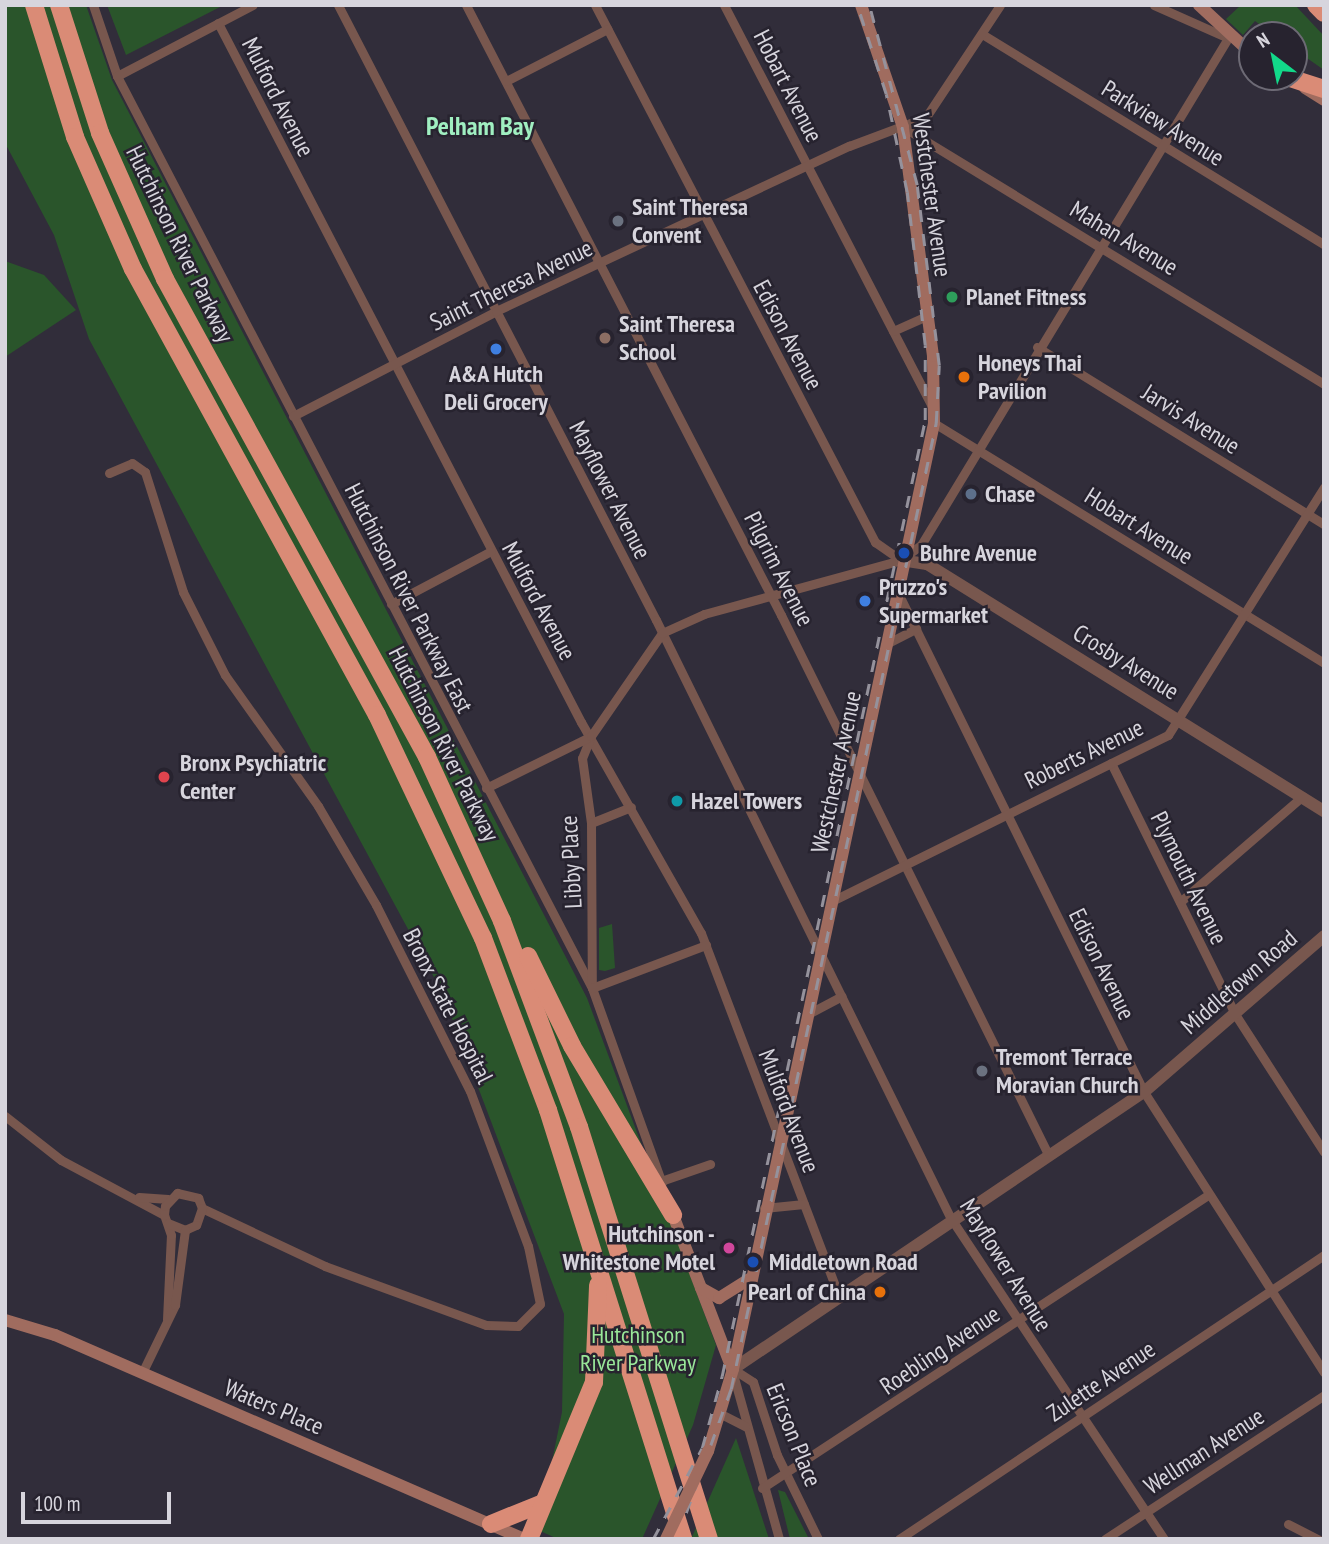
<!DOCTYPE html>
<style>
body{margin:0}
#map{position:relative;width:1329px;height:1544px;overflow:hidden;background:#312d3a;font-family:"PT Sans Narrow",sans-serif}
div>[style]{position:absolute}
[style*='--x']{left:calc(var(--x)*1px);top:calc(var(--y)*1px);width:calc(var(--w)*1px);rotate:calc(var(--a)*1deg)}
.green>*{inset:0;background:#2a552b}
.minor>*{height:9px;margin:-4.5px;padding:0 4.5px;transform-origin:4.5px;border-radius:4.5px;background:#78574e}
.tertiary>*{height:12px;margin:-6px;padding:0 6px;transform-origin:6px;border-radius:6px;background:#78574e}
.secondary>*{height:12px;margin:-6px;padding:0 6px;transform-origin:6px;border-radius:6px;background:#a06c5f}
.motorway>*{height:18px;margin:-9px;padding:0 9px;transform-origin:9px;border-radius:9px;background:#da8b76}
.rail>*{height:2.5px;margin-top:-1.25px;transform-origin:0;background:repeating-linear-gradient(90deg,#95929c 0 12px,transparent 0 24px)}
.secondary-bridge>*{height:12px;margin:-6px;padding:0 6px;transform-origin:6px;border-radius:6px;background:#a06c5f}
.dots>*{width:19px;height:19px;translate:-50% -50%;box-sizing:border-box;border:4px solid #27232f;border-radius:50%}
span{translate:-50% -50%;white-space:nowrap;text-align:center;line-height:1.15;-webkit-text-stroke:5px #27232f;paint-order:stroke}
.street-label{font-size:24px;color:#d7d5dd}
.poi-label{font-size:24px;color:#d7d5dd;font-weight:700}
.left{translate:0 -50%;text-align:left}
.right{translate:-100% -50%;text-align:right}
.park-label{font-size:24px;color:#99e799}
.neighbourhood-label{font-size:26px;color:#a0efc1;font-weight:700}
.frame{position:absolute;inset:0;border:7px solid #d7d5dd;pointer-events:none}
.north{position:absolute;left:1238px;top:21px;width:70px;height:70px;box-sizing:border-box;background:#27232f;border:2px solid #6d6a75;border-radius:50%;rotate:328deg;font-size:19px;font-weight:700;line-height:28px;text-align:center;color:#d7d5dd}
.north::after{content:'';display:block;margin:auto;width:24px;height:32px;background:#12d98a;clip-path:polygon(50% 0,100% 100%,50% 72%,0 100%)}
.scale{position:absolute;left:21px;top:1492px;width:150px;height:32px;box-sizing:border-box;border:4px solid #d7d5dd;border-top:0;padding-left:9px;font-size:21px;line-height:24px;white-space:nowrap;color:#d7d5dd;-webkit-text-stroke:5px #27232f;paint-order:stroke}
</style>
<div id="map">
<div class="green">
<div style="clip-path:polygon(5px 5px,86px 5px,112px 80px,587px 998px,716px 1345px,693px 1425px,642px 1539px,558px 1539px,538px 1530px,562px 1412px,564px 1314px,442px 992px,89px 339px,54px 235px,5px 143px)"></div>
<div style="clip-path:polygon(107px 5px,224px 5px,126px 55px)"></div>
<div style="clip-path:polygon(1241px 5px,1295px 5px,1324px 36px,1324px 70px,1294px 49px,1294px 35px,1274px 35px,1255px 21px,1243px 35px,1226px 19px)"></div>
<div style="clip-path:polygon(5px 261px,44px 275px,76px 310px,5px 357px)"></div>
<div style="clip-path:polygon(612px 924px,615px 968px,605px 971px,599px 970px,599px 928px)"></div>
<div style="clip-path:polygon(736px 1438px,769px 1539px,691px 1539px)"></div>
<div style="clip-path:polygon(778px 1490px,785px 1492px,809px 1539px,790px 1539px)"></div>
</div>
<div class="minor">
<div style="--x:93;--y:5;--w:75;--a:71.3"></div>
<div style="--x:117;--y:76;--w:1028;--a:62.49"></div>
<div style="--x:592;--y:988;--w:207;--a:70.3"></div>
<div style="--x:338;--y:5;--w:692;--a:62.66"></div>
<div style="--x:656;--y:620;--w:665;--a:63.78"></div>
<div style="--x:950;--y:1217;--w:387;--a:56.4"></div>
<div style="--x:466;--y:5;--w:687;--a:62.69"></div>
<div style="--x:781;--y:615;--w:602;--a:63.65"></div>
<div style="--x:595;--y:5;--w:606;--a:62.46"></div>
<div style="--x:875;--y:542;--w:32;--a:35"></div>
<div style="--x:724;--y:5;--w:454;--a:62.6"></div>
<div style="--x:218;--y:23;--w:788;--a:62.56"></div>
<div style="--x:581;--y:722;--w:243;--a:60.4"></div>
<div style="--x:701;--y:933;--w:385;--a:69.2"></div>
<div style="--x:982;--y:34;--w:401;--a:31.6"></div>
<div style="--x:117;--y:76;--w:153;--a:-27.6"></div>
<div style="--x:506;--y:81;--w:114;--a:-27.2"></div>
<div style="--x:903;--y:127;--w:493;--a:31.4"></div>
<div style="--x:893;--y:331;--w:39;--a:-24"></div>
<div style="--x:1037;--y:347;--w:337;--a:31.7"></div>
<div style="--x:293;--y:416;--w:229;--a:-27.3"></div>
<div style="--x:496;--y:311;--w:390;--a:-25.1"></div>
<div style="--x:849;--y:146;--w:82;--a:-20.6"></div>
<div style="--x:926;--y:117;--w:134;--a:-56.5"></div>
<div style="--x:934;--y:423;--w:458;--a:31.6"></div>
<div style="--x:109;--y:473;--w:25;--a:-23"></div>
<div style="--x:132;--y:463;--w:16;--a:35"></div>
<div style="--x:145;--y:472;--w:126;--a:72.4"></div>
<div style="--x:183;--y:592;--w:93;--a:63.2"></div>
<div style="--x:225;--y:675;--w:161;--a:54.6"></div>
<div style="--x:318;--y:806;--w:115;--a:59.6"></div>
<div style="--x:376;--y:905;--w:208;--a:63.2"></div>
<div style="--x:470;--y:1091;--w:165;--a:69.5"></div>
<div style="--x:528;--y:1246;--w:59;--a:78.3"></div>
<div style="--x:540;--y:1304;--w:31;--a:135"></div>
<div style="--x:518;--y:1326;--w:32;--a:-178"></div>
<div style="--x:486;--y:1325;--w:171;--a:-159.9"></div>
<div style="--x:325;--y:1266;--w:136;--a:-154.8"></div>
<div style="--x:898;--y:593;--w:556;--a:63.76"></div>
<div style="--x:1144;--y:1092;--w:333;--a:57.3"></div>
<div style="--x:391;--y:604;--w:113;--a:-27.9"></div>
<div style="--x:886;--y:644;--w:34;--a:-27"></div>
<div style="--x:591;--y:736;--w:24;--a:112"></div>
<div style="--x:582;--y:758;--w:66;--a:82.1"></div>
<div style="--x:591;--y:823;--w:164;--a:89.7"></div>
<div style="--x:1111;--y:763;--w:280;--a:63.7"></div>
<div style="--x:1235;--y:1014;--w:164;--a:57.2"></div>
<div style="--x:486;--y:788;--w:117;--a:-26.3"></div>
<div style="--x:591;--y:736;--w:125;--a:-55.4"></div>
<div style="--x:662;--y:633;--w:46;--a:-24.3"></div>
<div style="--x:704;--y:614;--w:204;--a:-15.3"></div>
<div style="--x:901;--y:560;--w:25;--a:-37"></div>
<div style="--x:921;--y:545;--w:593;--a:-58.8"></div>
<div style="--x:1228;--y:38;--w:81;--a:-156"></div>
<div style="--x:591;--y:823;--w:43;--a:-21.8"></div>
<div style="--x:832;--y:901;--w:375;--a:-26.3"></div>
<div style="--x:1168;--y:735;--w:293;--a:-57.8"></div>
<div style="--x:1180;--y:902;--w:162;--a:-40.8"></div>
<div style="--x:592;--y:988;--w:122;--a:-20.7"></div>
<div style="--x:808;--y:1014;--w:38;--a:-28"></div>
<div style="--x:5;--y:1116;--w:71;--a:38.2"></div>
<div style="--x:61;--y:1160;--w:117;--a:28.1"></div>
<div style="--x:661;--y:1181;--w:52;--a:-19.1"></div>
<div style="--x:139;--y:1197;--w:29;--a:4"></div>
<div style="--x:764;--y:1208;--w:40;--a:-5.7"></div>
<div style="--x:167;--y:1319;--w:84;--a:-87.3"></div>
<div style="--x:171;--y:1235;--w:21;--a:-109"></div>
<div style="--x:164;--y:1215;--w:9;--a:-84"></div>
<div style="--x:165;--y:1206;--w:18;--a:-47"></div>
<div style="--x:177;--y:1193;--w:22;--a:13"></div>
<div style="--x:198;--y:1198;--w:11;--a:68"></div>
<div style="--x:202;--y:1208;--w:18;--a:109"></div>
<div style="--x:196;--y:1225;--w:12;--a:156"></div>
<div style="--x:185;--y:1230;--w:18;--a:-158"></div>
<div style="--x:733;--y:1369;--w:24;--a:33"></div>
<div style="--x:753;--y:1382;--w:77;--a:71.8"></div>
<div style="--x:777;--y:1455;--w:93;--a:64"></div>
<div style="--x:142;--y:1373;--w:76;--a:-64.1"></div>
<div style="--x:175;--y:1305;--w:76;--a:-82.4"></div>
<div style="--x:733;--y:1374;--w:171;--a:74.4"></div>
<div style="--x:721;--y:1414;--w:27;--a:27"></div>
<div style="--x:762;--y:1488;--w:534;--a:-33.3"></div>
<div style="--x:1288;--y:1524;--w:34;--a:27"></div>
<div style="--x:899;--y:1539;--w:511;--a:-33.75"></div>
<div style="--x:1105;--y:1539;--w:262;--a:-33.3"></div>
</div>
<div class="tertiary">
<div style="--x:901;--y:560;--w:26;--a:9"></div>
<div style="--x:927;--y:564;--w:468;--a:31.9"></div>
<div style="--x:733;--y:1369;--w:496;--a:-34"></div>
<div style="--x:1144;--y:1092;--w:238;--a:-40.9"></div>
</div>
<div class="secondary">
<div style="--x:1199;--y:5;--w:72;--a:42.8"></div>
<div style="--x:1305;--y:88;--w:22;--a:32"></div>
<div style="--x:673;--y:1215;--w:165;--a:69"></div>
<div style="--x:701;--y:1288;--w:21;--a:29"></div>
<div style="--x:719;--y:1298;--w:36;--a:-32"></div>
<div style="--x:5;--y:1320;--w:52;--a:16.7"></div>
<div style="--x:55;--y:1335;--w:511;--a:23.51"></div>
<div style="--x:708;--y:1451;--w:86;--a:-73"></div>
<div style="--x:733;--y:1369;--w:967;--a:-78"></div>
<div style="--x:934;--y:423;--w:67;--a:-90.9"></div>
<div style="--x:933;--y:356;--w:231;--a:-97.5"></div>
<div style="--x:903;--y:127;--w:129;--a:-109"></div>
</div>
<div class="motorway">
<div style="--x:34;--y:5;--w:138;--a:72.7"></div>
<div style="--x:75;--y:137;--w:144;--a:66.3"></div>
<div style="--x:133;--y:269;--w:508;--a:61.32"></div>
<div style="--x:377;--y:715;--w:247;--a:64.6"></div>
<div style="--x:483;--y:938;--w:184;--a:69.3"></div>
<div style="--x:548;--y:1110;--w:450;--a:72.5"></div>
<div style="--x:59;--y:5;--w:134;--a:72.2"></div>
<div style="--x:100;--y:133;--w:160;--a:66"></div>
<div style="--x:165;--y:279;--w:545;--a:61.27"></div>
<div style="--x:427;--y:757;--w:180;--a:65.4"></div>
<div style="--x:502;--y:921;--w:220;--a:69.5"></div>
<div style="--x:579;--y:1127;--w:432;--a:72.5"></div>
<div style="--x:1316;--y:5;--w:11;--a:45"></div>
<div style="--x:1290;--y:78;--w:36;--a:18"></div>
<div style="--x:528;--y:956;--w:100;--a:63.9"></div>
<div style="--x:572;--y:1046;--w:197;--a:59.1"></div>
<div style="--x:491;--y:1524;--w:56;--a:-22"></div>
<div style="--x:529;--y:1539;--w:170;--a:-67.5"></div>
<div style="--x:594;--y:1382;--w:97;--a:-87.6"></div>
</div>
<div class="rail">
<div style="--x:686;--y:1513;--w:132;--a:-70.1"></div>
<div style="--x:731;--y:1389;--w:988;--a:-78.02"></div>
<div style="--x:936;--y:423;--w:58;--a:-87"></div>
<div style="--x:939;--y:365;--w:181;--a:-97"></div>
<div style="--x:917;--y:185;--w:186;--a:-104.9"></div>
<div style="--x:653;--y:1539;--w:103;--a:-61.7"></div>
<div style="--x:702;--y:1448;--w:75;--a:-74.5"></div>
<div style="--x:722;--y:1376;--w:977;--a:-78.01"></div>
<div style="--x:925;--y:420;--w:75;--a:-90"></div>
<div style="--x:925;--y:345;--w:154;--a:-96.7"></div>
<div style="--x:907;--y:192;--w:100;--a:-102.1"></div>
<div style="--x:886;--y:94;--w:94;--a:-108"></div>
<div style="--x:668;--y:1539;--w:41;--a:-67.2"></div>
</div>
<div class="secondary-bridge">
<div style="--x:666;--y:1539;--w:98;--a:-64.5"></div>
</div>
<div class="dots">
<div style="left:618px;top:221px;background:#6b7280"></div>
<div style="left:952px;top:297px;background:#2e9e5b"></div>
<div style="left:605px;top:338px;background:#8d6e63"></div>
<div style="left:496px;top:349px;background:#3f7fe0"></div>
<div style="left:964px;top:377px;background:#e8710a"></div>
<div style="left:971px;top:494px;background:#5c6f8a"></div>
<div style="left:904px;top:553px;background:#1a4fb4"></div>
<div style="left:865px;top:601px;background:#3f7fe0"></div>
<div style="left:164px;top:777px;background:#e0444e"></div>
<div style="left:677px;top:801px;background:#0f9aa8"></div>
<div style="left:982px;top:1071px;background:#6b7280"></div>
<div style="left:729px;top:1248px;background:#d1479c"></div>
<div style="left:753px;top:1262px;background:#1a4fb4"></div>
<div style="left:880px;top:1292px;background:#e8710a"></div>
</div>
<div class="street-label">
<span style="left:788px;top:86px;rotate:63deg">Hobart Avenue</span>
<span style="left:278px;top:97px;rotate:63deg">Mulford Avenue</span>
<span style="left:1163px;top:123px;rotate:32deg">Parkview Avenue</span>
<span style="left:932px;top:195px;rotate:82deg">Westchester Avenue</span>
<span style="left:1124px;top:238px;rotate:31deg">Mahan Avenue</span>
<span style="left:180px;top:244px;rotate:64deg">Hutchinson River Parkway</span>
<span style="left:511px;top:285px;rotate:-26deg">Saint Theresa Avenue</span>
<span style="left:788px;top:335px;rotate:62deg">Edison Avenue</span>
<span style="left:1191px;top:419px;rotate:32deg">Jarvis Avenue</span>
<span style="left:610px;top:490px;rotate:63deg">Mayflower Avenue</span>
<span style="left:1139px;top:526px;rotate:32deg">Hobart Avenue</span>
<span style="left:779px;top:569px;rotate:63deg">Pilgrim Avenue</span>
<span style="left:409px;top:598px;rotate:63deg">Hutchinson River Parkway East</span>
<span style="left:539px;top:601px;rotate:62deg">Mulford Avenue</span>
<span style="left:1126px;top:662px;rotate:32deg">Crosby Avenue</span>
<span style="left:444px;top:744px;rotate:63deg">Hutchinson River Parkway</span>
<span style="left:1084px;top:754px;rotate:-26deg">Roberts Avenue</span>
<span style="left:836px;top:772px;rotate:-78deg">Westchester Avenue</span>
<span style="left:571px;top:862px;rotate:-93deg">Libby Place</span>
<span style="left:1189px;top:878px;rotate:64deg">Plymouth Avenue</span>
<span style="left:1102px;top:964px;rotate:64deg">Edison Avenue</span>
<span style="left:1239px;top:982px;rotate:-41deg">Middletown Road</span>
<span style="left:448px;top:1006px;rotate:63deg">Bronx State Hospital</span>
<span style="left:789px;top:1111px;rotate:69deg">Mulford Avenue</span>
<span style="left:1006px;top:1265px;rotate:58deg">Mayflower Avenue</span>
<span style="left:940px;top:1350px;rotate:-34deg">Roebling Avenue</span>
<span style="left:1101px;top:1381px;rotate:-34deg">Zulette Avenue</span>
<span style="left:274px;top:1407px;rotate:23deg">Waters Place</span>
<span style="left:794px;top:1435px;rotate:68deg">Ericson Place</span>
<span style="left:1204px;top:1451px;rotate:-33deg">Wellman Avenue</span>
</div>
<div class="poi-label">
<span class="left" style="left:632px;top:221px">Saint Theresa<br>Convent</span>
<span class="left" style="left:966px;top:297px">Planet Fitness</span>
<span class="left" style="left:619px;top:338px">Saint Theresa<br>School</span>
<span class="left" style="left:978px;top:377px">Honeys Thai<br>Pavilion</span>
<span style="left:496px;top:388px">A&amp;A Hutch<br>Deli Grocery</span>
<span class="left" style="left:985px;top:494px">Chase</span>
<span class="left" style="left:920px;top:553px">Buhre Avenue</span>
<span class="left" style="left:879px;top:601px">Pruzzo's<br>Supermarket</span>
<span class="left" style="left:180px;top:777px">Bronx Psychiatric<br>Center</span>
<span class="left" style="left:691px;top:801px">Hazel Towers</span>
<span class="left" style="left:996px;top:1071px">Tremont Terrace<br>Moravian Church</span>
<span class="right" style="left:715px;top:1248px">Hutchinson -<br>Whitestone Motel</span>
<span class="left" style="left:769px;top:1262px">Middletown Road</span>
<span class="right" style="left:866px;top:1292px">Pearl of China</span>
</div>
<div class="park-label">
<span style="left:638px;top:1349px">Hutchinson<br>River Parkway</span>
</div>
<div class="neighbourhood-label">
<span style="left:480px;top:126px">Pelham Bay</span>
</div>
<div class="frame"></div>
<div class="north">N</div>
<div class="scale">100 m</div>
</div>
